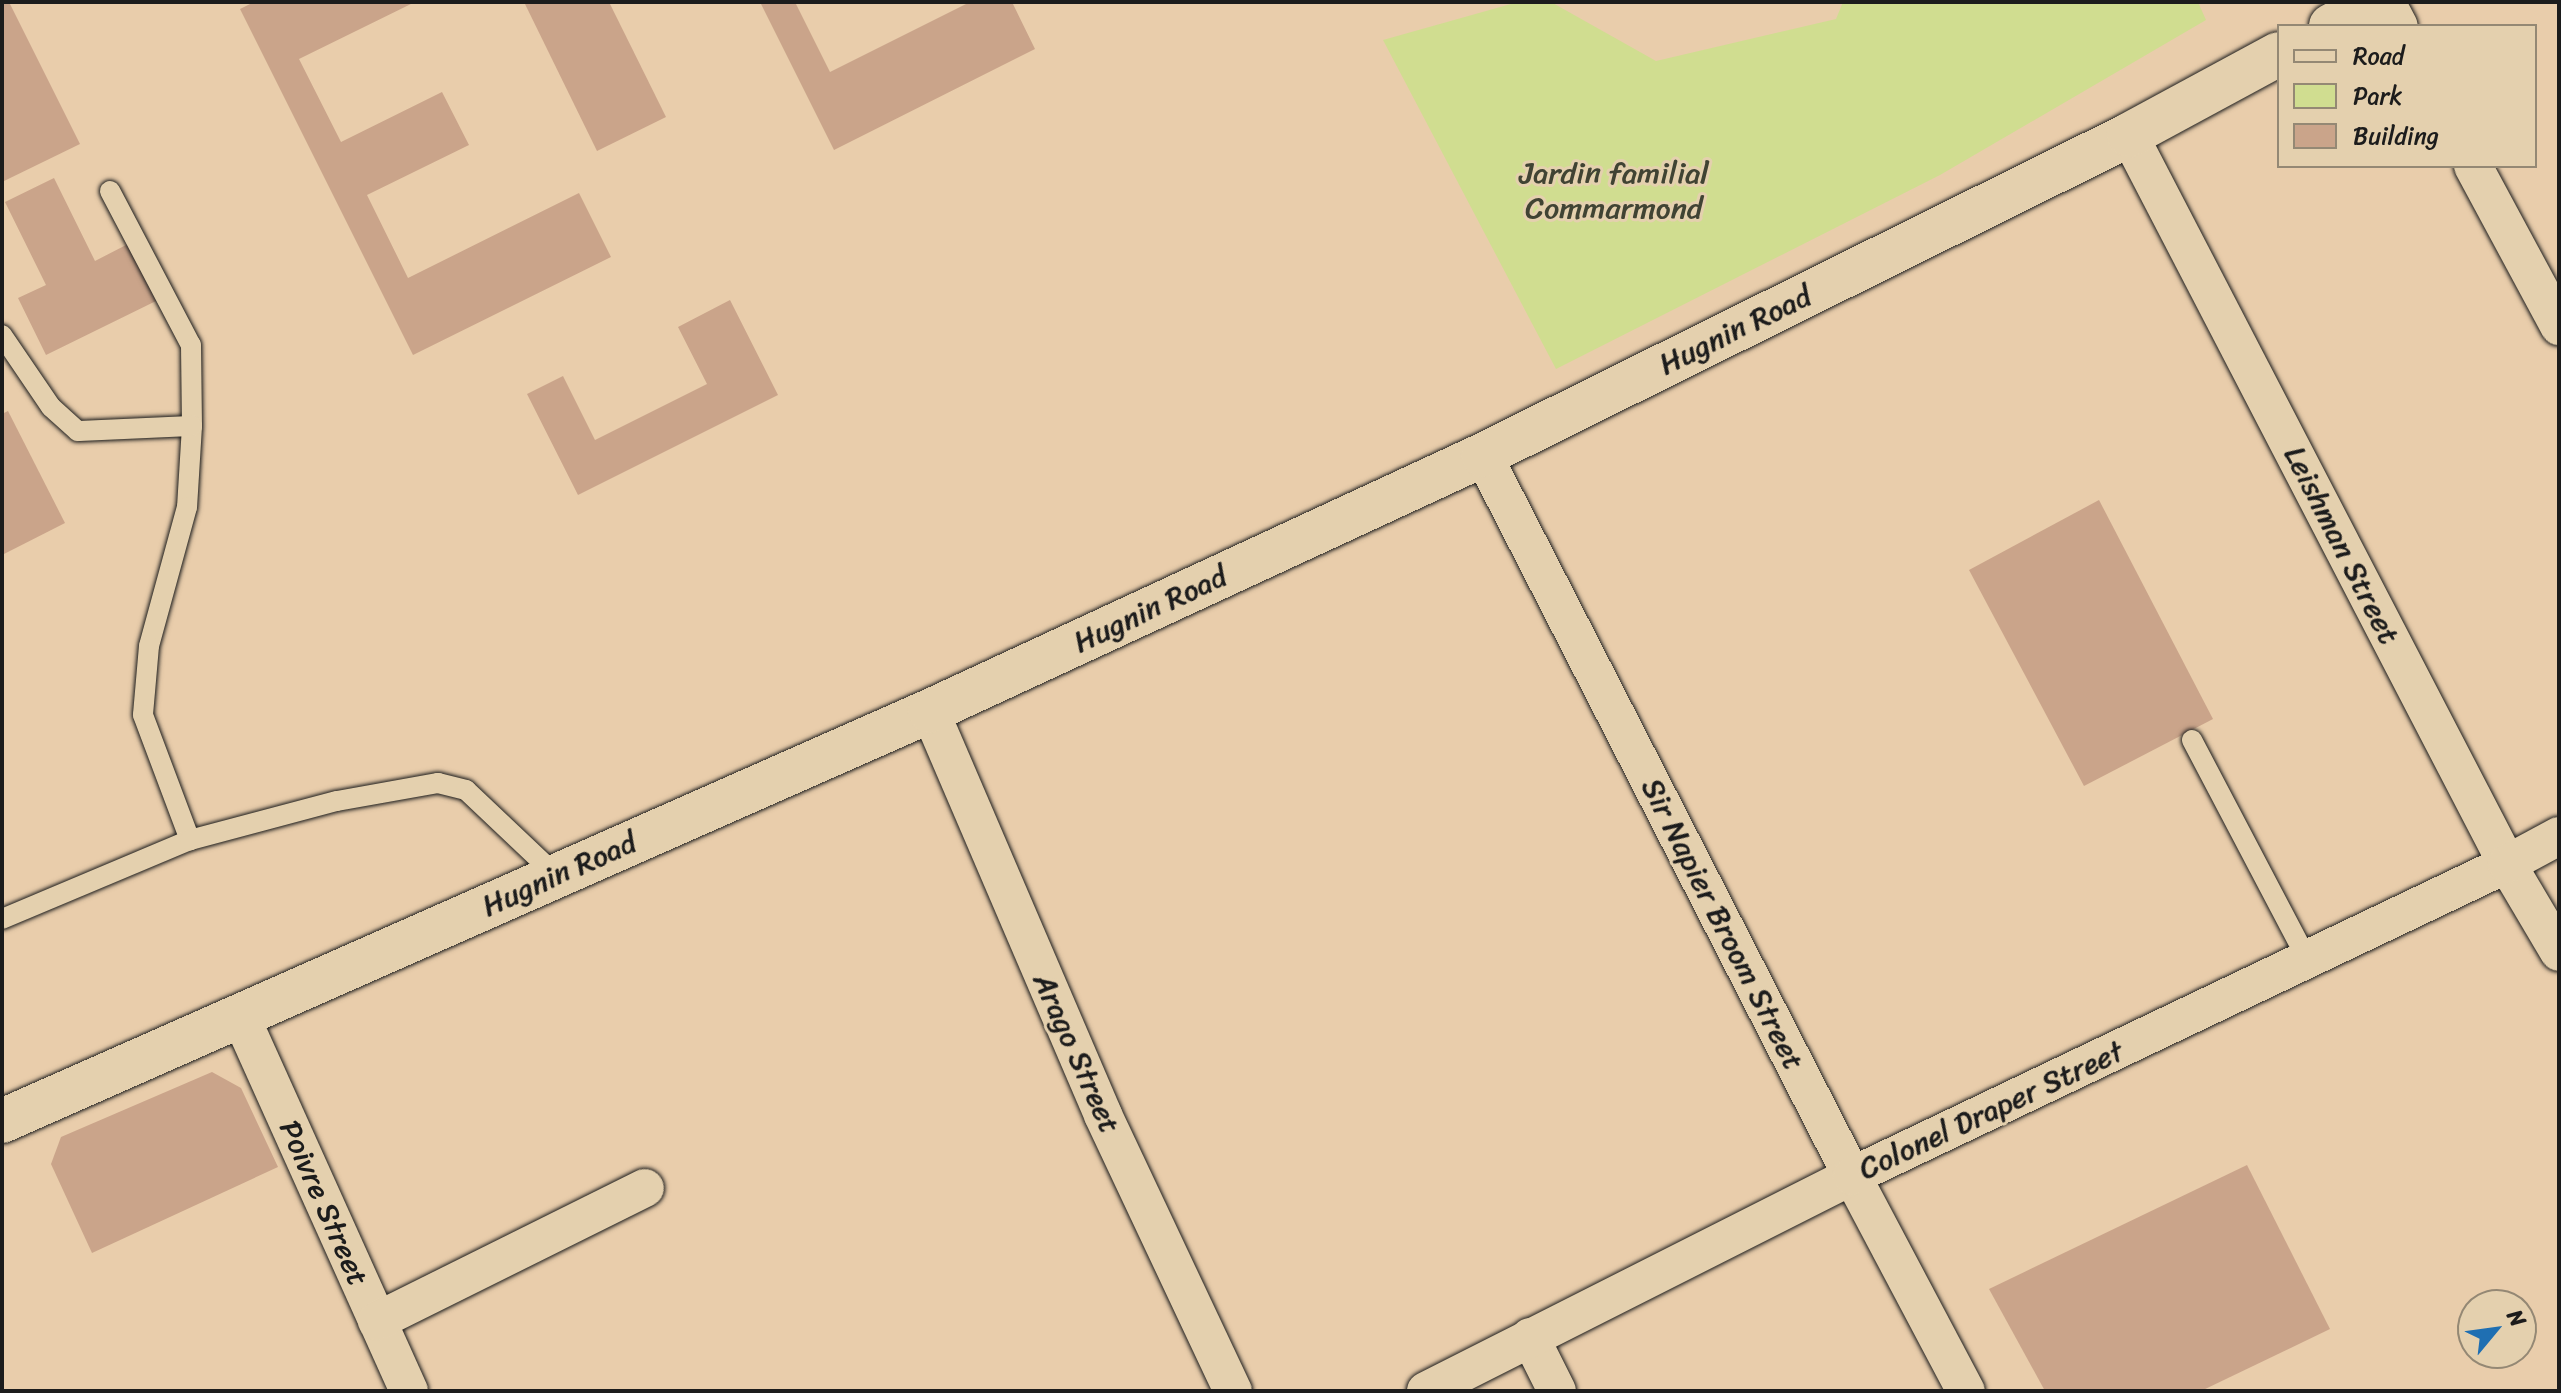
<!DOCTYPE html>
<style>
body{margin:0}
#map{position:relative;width:2561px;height:1393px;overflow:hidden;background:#e9cdab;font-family:Sriracha,sans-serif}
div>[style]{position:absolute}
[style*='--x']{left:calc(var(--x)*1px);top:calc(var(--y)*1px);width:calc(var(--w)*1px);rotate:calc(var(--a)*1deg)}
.green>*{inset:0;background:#d0dd90}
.building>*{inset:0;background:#caa48a}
.roads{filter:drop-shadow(0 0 2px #1c1c1c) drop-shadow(0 0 2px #1c1c1c)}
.service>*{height:20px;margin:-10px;padding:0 10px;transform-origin:10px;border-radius:10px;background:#e4d0ae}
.minor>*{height:38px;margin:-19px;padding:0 19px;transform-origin:19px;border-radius:19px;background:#e4d0ae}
.tertiary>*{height:44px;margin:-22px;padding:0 22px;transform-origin:22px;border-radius:22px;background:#e4d0ae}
span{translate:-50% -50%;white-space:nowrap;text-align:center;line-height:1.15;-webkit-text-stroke:6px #e4d0ae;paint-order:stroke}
.park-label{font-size:30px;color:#404333}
.street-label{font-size:30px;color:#1c1c1c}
.frame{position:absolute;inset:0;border:4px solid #1c1c1c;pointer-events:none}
.legend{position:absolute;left:2277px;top:24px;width:260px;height:144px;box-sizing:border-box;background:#e4d0ae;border:2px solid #948874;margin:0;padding:10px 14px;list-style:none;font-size:24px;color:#1c1c1c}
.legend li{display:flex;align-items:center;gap:16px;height:40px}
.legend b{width:40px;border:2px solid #948874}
.north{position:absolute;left:2457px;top:1289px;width:80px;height:80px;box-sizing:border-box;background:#e4d0ae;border:2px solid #948874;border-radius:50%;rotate:61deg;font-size:22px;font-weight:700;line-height:32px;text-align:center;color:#1c1c1c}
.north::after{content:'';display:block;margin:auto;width:28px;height:36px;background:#1f6fb2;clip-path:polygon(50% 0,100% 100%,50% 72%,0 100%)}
</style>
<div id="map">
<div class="green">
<div style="clip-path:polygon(1518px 2px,1551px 2px,1656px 61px,1836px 19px,1843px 2px,2198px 2px,2206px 20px,1940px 175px,1556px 369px,1383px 40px)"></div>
</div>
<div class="building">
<div style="clip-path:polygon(2px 2px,9px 2px,80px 144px,2px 182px)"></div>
<div style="clip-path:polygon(254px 2px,415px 2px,299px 59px,341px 142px,442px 92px,469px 145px,367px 195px,408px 278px,579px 193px,611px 257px,413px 355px,240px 9px)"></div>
<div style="clip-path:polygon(524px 2px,609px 2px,666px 117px,597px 151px)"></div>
<div style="clip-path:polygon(760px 2px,795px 2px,830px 72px,970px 2px,1012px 2px,1035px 49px,834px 150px)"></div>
<div style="clip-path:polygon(54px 178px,95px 261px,128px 244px,156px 301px,46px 355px,18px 298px,46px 285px,5px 202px)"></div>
<div style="clip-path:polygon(730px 300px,778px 395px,578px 495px,527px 394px,563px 376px,595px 440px,707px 384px,678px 327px)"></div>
<div style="clip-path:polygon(8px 411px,65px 523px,2px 555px,2px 414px)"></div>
<div style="clip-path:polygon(2099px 500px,2213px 719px,2084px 786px,1969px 570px)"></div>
<div style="clip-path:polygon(212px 1072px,241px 1088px,278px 1167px,92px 1253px,51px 1164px,61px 1137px)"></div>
<div style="clip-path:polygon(2247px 1165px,2330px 1329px,2201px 1391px,2045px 1391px,1989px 1289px)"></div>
</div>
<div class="roads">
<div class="service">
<div style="--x:110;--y:191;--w:174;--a:62.3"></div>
<div style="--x:191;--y:345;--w:81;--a:89.3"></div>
<div style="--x:192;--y:426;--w:81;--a:93.5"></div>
<div style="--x:187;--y:507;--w:144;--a:105.3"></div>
<div style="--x:149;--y:646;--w:69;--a:95"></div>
<div style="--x:143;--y:715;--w:134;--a:69.4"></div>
<div style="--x:2;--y:335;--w:87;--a:55.8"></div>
<div style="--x:51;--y:407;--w:36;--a:42"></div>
<div style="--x:78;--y:431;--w:114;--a:-2.5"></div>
<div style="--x:2192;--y:740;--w:247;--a:62.3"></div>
<div style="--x:2;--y:919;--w:204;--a:-22.8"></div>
<div style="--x:190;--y:840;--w:152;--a:-14.9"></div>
<div style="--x:337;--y:801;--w:103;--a:-10.1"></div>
<div style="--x:438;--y:783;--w:29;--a:14"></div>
<div style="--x:466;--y:790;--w:124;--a:43.4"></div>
</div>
<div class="minor">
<div style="--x:2386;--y:2;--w:27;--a:62"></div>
<div style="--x:2129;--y:135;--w:821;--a:62.59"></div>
<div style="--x:2507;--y:864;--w:102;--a:59.4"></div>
<div style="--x:2473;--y:166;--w:182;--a:61.7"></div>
<div style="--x:1483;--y:455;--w:810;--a:62.9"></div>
<div style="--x:1852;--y:1176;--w:243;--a:62.1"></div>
<div style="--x:930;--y:711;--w:439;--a:66.8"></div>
<div style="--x:1103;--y:1115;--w:305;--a:64.8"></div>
<div style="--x:240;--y:1015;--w:412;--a:65.8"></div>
<div style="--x:377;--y:1321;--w:299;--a:-26.4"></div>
<div style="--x:1530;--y:1337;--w:60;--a:63.4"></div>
<div style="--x:1426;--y:1391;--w:477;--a:-26.8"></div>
<div style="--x:1852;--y:1176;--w:726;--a:-25.47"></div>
<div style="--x:2507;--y:864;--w:59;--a:-28.3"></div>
</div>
<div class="tertiary">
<div style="--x:2331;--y:26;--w:51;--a:-28.1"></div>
<div style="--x:2;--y:1121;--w:1015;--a:-23.84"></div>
<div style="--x:930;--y:711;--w:609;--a:-24.84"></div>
<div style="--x:1483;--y:455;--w:721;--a:-26.35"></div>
<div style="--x:2129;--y:135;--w:170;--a:-28.4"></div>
</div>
</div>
<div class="park-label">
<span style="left:1614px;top:190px">Jardin familial<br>Commarmond</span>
</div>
<div class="street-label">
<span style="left:1735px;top:330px;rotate:-26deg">Hugnin Road</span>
<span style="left:2342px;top:545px;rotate:63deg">Leishman Street</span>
<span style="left:1150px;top:609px;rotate:-25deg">Hugnin Road</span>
<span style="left:559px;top:874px;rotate:-24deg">Hugnin Road</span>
<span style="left:1723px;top:924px;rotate:63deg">Sir Napier Broom Street</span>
<span style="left:1077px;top:1053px;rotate:66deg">Arago Street</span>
<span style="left:1991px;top:1110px;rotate:-25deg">Colonel Draper Street</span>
<span style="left:324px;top:1203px;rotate:66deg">Poivre Street</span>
</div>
<div class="frame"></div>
<ul class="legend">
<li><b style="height:10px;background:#e4d0ae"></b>Road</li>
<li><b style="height:22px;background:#d0dd90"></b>Park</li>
<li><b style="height:22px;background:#caa48a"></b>Building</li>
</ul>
<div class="north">N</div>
</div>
